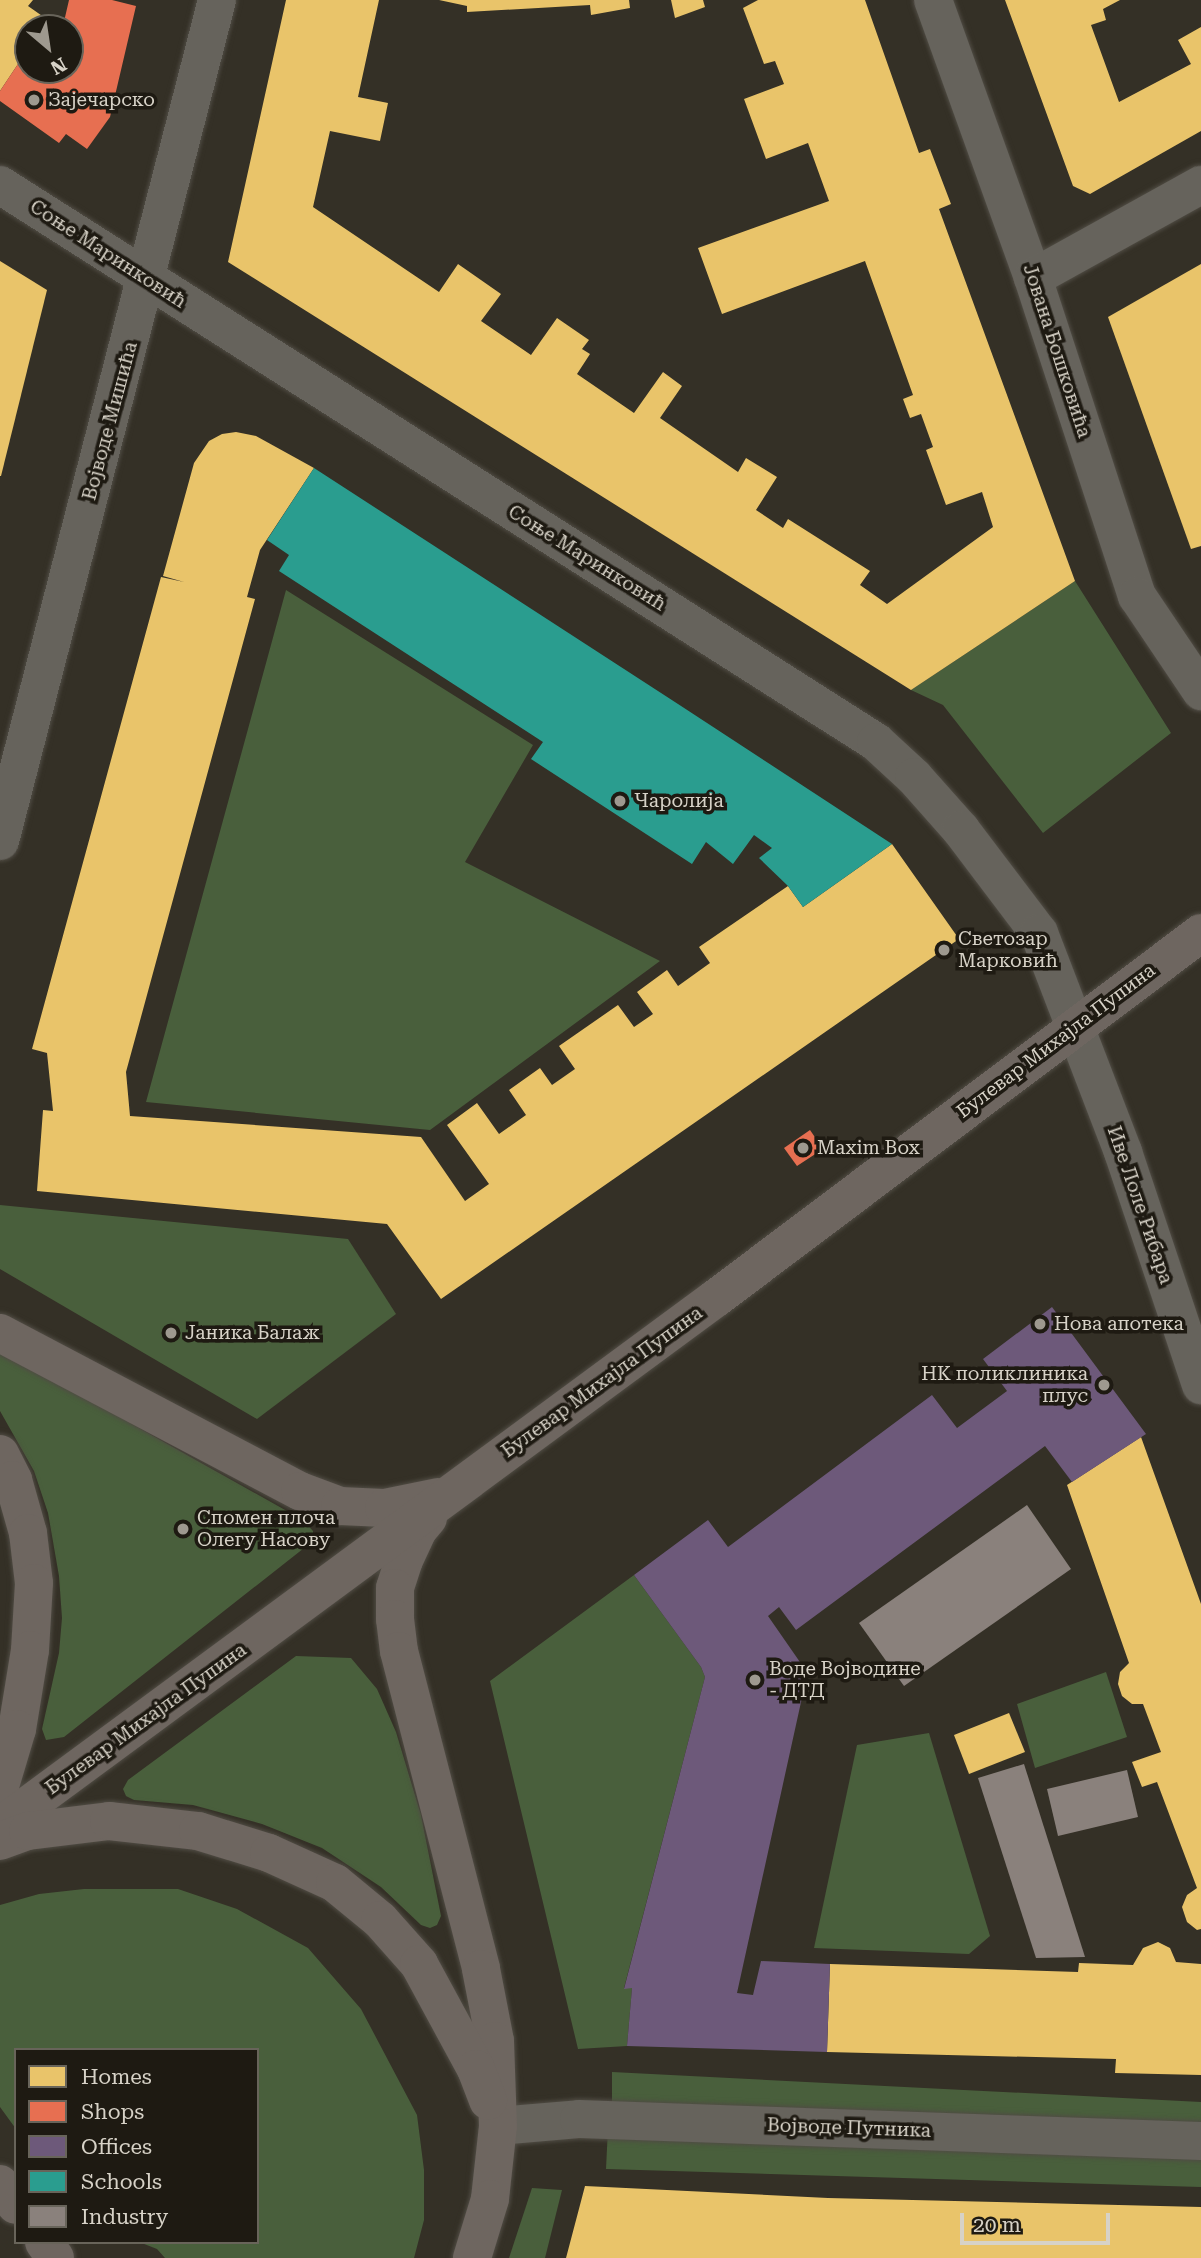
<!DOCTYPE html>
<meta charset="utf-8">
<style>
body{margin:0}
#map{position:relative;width:1201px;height:2258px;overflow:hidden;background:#343026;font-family:"Roboto Serif",serif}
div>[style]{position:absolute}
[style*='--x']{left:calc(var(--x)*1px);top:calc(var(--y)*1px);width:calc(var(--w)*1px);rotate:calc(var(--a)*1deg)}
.green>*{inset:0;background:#495f3c}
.homes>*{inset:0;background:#e9c46a}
.shops>*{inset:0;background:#e76f51}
.offices>*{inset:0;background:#6d597a}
.schools>*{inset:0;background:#2a9d8f}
.industry>*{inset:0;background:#8a817c}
.roads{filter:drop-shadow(0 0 2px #504c44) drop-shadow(0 0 2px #504c44)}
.minor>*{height:38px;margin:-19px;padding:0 19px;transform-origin:19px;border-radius:19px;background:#66635c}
.major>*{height:38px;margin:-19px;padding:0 19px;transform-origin:19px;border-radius:19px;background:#6e6660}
.dots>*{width:19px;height:19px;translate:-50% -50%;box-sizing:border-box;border:4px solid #1e1a12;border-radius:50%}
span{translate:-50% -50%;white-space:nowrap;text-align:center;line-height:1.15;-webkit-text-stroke:7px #1e1a12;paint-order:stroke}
.poi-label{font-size:19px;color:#d7d2c7}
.left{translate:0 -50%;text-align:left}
.right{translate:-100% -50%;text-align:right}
.street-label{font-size:19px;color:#d7d2c7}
.legend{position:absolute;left:14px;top:2048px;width:245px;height:196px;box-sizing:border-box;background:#1e1a12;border:2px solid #68645a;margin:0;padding:9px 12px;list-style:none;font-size:21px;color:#d7d2c7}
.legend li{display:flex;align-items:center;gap:14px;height:35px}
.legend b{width:35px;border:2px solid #68645a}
.north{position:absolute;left:14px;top:14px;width:70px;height:70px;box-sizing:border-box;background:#1e1a12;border:2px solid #68645a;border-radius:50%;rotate:151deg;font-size:19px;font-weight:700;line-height:28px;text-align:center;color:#d7d2c7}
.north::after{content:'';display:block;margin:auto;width:24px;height:32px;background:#9e998f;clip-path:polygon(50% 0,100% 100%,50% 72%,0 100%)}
.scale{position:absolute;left:960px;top:2213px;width:150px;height:32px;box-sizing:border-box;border:4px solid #d7d2c7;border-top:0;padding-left:9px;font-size:21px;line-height:24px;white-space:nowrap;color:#d7d2c7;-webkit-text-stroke:5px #1e1a12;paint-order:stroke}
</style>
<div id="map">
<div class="green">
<div style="clip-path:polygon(1075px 581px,1171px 733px,1043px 833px,943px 705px,911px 690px)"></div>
<div style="clip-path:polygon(286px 590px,533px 745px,465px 862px,660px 961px,430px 1130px,146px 1102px)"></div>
<div style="clip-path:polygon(0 1205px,348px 1239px,396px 1314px,257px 1419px,0 1269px)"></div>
<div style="clip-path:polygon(0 1350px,303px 1520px,313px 1531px,313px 1541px,64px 1737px,46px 1740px,42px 1729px,59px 1653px,62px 1618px,59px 1576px,48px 1513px,34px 1471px,0 1411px)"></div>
<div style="clip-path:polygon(634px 1575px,701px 1667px,705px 1677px,624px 1988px,632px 1988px,627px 2046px,578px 2049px,490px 1681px)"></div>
<div style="clip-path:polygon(296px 1656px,351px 1658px,377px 1689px,396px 1732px,421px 1815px,441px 1916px,437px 1925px,430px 1928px,421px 1925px,381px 1887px,322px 1848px,262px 1824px,193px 1805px,134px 1800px,126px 1796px,123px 1789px,128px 1780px)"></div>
<div style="clip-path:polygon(1106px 1672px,1127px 1737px,1035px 1768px,1017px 1704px)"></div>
<div style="clip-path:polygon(929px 1733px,990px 1936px,969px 1954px,814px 1948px,857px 1745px)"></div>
<div style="clip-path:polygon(84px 1889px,178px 1889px,237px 1909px,308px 1948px,361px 2009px,417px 2115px,424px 2170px,424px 2220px,414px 2258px,165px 2258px,157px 2249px,139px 2242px,257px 2242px,257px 2050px,16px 2050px,16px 2129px,0 2107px,0 1905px,39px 1894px)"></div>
<div style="clip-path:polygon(612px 2072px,1201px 2102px,1201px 2128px,612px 2109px)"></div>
<div style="clip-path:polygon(608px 2128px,1201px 2148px,1201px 2187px,606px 2169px)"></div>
<div style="clip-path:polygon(532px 2188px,562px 2190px,545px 2258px,509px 2258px)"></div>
</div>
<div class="homes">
<div style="clip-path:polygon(0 0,33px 0,28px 6px,48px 20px,42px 28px,28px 28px,28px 49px,0 91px)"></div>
<div style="clip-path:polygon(286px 0,379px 0,358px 97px,388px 103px,380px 141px,330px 131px,313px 207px,439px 292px,458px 264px,501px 294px,481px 321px,531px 355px,557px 318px,589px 340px,582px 349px,590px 354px,577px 374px,634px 413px,663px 372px,682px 386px,660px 418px,738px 472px,746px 458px,777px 477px,756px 510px,783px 528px,788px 519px,870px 571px,860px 585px,887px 604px,993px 527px,982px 492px,946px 505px,926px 450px,933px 447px,921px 414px,910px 418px,903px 399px,913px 395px,865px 261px,722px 314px,698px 248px,829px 201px,808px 143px,766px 159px,744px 99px,784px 84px,775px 61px,764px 64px,743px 8px,758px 0,865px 0,919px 153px,930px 149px,951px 204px,939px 209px,1075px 581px,911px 690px,228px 262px)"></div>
<div style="clip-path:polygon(439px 0,629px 0,630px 8px,591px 15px,590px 5px,467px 12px,467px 6px)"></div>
<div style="clip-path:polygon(671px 0,703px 0,705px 7px,675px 18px)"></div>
<div style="clip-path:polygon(1005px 0,1120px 0,1103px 9px,1106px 20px,1091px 25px,1119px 102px,1191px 64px,1178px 40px,1201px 27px,1201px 131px,1090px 194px,1073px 186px)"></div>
<div style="clip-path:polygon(0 261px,47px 290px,1px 476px,0 476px)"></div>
<div style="clip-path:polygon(1201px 264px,1201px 546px,1191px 549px,1108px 317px)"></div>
<div style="clip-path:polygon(236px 432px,256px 436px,314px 468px,260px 550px,247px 597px,255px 599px,126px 1072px,130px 1116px,421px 1137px,465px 1201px,489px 1184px,447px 1125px,477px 1103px,499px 1134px,526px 1115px,509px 1090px,540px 1068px,552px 1085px,575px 1069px,559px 1046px,618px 1005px,634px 1027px,653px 1014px,637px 992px,667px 970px,678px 986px,710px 963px,699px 947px,788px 886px,803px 907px,892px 844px,959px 939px,441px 1299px,387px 1224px,37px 1191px,43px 1110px,53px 1111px,47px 1053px,32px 1049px,161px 577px,184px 582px,163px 576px,194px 463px,209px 441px,222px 434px)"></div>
<div style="clip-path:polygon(1141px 1437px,1201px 1604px,1201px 1929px,1197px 1930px,1187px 1922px,1182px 1907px,1187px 1895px,1197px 1888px,1157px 1782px,1142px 1787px,1132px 1762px,1161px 1752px,1143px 1704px,1132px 1704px,1122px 1696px,1118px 1684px,1120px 1672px,1129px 1663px,1067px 1485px)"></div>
<div style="clip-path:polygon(1009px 1713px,1025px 1752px,969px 1774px,954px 1735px)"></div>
<div style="clip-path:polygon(1158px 1942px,1170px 1948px,1176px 1962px,1201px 1964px,1201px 2075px,1115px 2073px,1116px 2059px,827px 2052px,830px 1964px,1078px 1972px,1079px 1963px,1133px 1965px,1143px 1948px)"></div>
<div style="clip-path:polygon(585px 2186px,828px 2198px,1201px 2207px,1201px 2258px,566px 2258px)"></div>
</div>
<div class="shops">
<div style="clip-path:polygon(69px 0,112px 0,136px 6px,110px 117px,87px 149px,66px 134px,59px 143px,0 101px,0 91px,28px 49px,28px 70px,70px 70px,70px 28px,42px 28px,48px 20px,63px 26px)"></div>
<div style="clip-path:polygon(810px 1130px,823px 1149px,797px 1166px,784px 1148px)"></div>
</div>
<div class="offices">
<div style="clip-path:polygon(1052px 1307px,1146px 1434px,1072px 1482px,1045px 1446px,796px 1630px,779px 1607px,768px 1616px,802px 1665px,805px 1684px,737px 1993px,753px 1995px,761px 1961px,830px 1964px,827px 2052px,627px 2046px,632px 1988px,624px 1989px,705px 1677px,701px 1667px,634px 1575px,708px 1520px,728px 1547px,932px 1395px,957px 1428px,1007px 1391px,983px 1359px)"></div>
</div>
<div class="schools">
<div style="clip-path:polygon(314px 468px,678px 704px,892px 844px,803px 907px,788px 886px,759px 858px,772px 848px,754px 835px,733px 864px,706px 842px,692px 864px,531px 759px,543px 742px,279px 571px,289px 555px,267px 540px)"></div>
</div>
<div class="industry">
<div style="clip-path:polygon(1027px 1505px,1071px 1569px,904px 1686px,859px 1623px)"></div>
<div style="clip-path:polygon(1024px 1764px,1085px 1957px,1036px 1958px,978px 1778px)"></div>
<div style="clip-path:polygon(1127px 1770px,1138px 1817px,1058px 1836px,1047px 1789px)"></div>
</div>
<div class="roads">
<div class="minor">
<div style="--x:933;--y:0;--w:295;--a:70.2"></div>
<div style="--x:1033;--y:278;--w:335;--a:71.9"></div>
<div style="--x:1137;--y:596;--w:115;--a:56"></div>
<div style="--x:0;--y:185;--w:1038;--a:32.45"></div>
<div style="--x:876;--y:742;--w:52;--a:42.6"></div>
<div style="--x:914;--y:777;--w:71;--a:48.4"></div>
<div style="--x:961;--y:830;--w:129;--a:52.9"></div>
<div style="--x:1039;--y:933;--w:235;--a:69"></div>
<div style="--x:1123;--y:1152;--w:246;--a:71.5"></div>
<div style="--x:1033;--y:278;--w:192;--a:-29"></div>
<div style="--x:0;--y:841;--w:869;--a:-75.53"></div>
<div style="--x:498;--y:2126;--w:81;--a:-4.9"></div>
<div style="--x:579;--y:2119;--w:622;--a:2.03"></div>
</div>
<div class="major">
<div style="--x:0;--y:1333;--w:339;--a:27.8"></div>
<div style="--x:300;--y:1491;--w:43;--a:20.6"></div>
<div style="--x:340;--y:1506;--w:44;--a:2.6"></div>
<div style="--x:384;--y:1508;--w:55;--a:-11.5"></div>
<div style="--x:0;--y:1454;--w:29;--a:63"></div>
<div style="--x:13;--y:1480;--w:55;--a:74.2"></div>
<div style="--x:28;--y:1533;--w:50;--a:83.2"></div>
<div style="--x:34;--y:1583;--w:67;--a:93.4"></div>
<div style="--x:30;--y:1650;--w:80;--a:99.3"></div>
<div style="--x:17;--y:1729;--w:59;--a:106.6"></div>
<div style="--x:428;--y:1518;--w:16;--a:130"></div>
<div style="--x:418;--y:1530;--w:33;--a:115"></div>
<div style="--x:404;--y:1560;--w:29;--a:108"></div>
<div style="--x:395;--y:1588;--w:31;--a:90"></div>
<div style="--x:395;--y:1619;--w:32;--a:83"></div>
<div style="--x:399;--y:1651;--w:328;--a:75.5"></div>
<div style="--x:481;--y:1969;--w:73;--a:79"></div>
<div style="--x:495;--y:2041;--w:85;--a:88"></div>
<div style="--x:498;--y:2126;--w:73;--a:96.3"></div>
<div style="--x:490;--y:2199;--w:62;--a:107"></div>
<div style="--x:0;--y:1826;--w:890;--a:-36.41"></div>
<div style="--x:716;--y:1298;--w:607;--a:-36.96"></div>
<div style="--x:0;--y:1841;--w:30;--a:-20"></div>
<div style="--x:28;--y:1831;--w:82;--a:-7"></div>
<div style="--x:109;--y:1821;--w:90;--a:6.4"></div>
<div style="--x:198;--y:1831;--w:74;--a:17.2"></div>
<div style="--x:269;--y:1853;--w:72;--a:24.4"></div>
<div style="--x:335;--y:1883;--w:58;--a:39.4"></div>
<div style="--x:380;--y:1920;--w:59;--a:48.4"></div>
<div style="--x:419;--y:1964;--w:119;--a:61.5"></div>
<div style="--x:476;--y:2069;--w:34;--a:69"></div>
<div style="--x:0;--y:2184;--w:26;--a:53"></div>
<div style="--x:44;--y:2242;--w:19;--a:55"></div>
</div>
</div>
<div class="dots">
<div style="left:34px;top:100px;background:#9e998f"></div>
<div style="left:620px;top:801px;background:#9e998f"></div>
<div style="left:944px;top:950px;background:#9e998f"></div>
<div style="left:803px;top:1148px;background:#9e998f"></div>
<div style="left:1040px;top:1324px;background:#9e998f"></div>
<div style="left:171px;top:1333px;background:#9e998f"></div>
<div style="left:1104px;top:1385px;background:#9e998f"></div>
<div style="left:183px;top:1529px;background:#9e998f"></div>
<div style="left:755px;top:1680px;background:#9e998f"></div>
</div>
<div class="poi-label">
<span class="left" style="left:48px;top:100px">Зајечарско</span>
<span class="left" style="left:634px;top:801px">Чаролија</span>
<span class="left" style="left:958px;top:950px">Светозар<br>Марковић</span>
<span class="left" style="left:817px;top:1148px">Maxim Box</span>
<span class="left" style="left:1054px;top:1324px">Нова апотека</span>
<span class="left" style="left:185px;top:1333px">Јаника Балаж</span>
<span class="right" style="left:1088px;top:1385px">НК поликлиника<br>плус</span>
<span class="left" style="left:197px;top:1529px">Спомен плоча<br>Олегу Насову</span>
<span class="left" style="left:769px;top:1680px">Воде Војводине<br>- ДТД</span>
</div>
<div class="street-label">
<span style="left:108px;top:254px;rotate:33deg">Соње Маринковић</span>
<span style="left:1057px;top:351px;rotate:72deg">Јована Бошковића</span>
<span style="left:110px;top:421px;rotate:-75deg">Војводе Мишића</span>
<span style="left:587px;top:558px;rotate:32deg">Соње Маринковић</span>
<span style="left:1056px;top:1041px;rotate:-37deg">Булевар Михајла Пупина</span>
<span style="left:1140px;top:1205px;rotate:71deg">Иве Лоле Рибара</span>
<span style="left:602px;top:1382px;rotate:-36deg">Булевар Михајла Пупина</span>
<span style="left:146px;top:1719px;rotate:-36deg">Булевар Михајла Пупина</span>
<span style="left:849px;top:2128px;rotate:2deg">Војводе Путника</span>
</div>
<ul class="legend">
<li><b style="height:19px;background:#e9c46a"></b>Homes</li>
<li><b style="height:19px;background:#e76f51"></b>Shops</li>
<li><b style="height:19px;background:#6d597a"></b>Offices</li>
<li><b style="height:19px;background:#2a9d8f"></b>Schools</li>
<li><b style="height:19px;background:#8a817c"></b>Industry</li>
</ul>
<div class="north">N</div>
<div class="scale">20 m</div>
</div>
